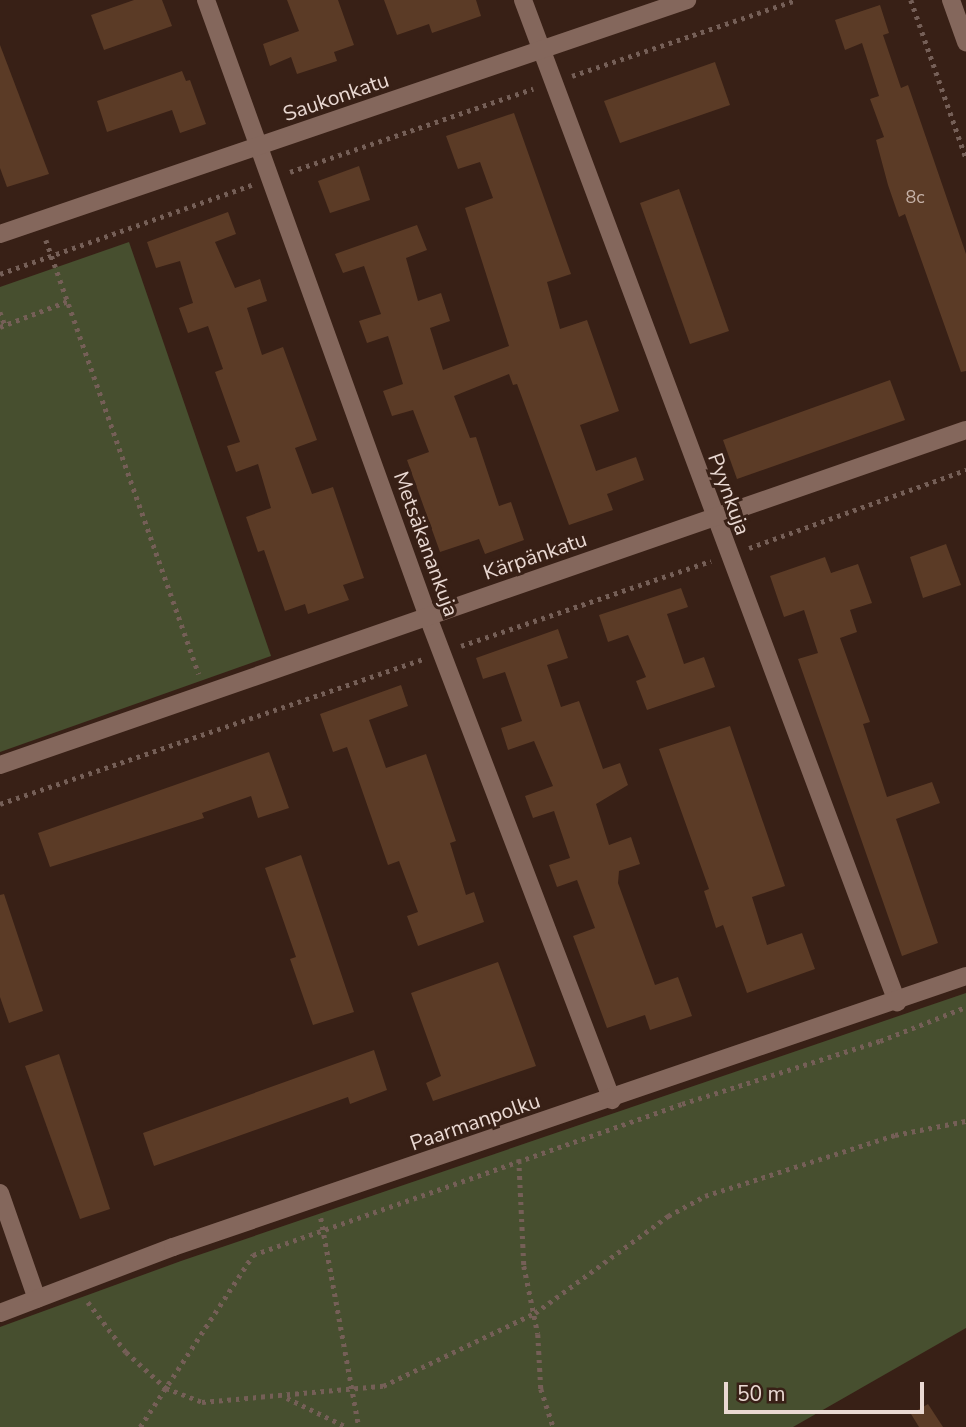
<!DOCTYPE html>
<meta charset="utf-8">
<style>
body{margin:0}
#map{position:relative;width:966px;height:1427px;overflow:hidden;background:#382016;font-family:"Nunito Sans",sans-serif}
div>[style]{position:absolute}
[style*='--x']{left:calc(var(--x)*1px);top:calc(var(--y)*1px);width:calc(var(--w)*1px);rotate:calc(var(--a)*1deg)}
.green>*{inset:0;background:#474f2f}
.building>*{inset:0;background:#5b3b26}
.path>*{height:4.5px;margin-top:-2.25px;transform-origin:0;background:repeating-linear-gradient(90deg,#755f57 0 3.5px,transparent 0 8.5px)}
.minor>*{height:18px;margin:-9px;padding:0 9px;transform-origin:9px;border-radius:9px;background:#84675c}
span{translate:-50% -50%;white-space:nowrap;text-align:center;line-height:1.15;-webkit-text-stroke:6px #382016;paint-order:stroke}
.number-label{font-size:18px;color:#c6b2a8}
.number-label span{-webkit-text-stroke-width:0}
.street-label{font-size:21px;color:#ead9d3}
.scale{position:absolute;left:724px;top:1382px;width:200px;height:32px;box-sizing:border-box;border:4px solid #ead9d3;border-top:0;padding-left:9px;font-size:21px;line-height:24px;white-space:nowrap;color:#ead9d3;-webkit-text-stroke:5px #382016;paint-order:stroke}
</style>
<div id="map">
<div class="green">
<div style="clip-path:polygon(129px 242px,271px 656px,0 752px,0 287px)"></div>
<div style="clip-path:polygon(966px 993px,966px 1328px,793px 1427px,0 1427px,0 1327px,181px 1261px)"></div>
</div>
<div class="building">
<div style="clip-path:polygon(134px 0,162px 0,172px 26px,104px 50px,91px 15px)"></div>
<div style="clip-path:polygon(287px 0,338px 0,354px 45px,334px 52px,337px 61px,297px 74px,291px 57px,270px 66px,263px 44px,299px 31px)"></div>
<div style="clip-path:polygon(384px 0,476px 0,481px 16px,432px 33px,429px 24px,397px 35px)"></div>
<div style="clip-path:polygon(880px 5px,889px 33px,883px 35px,901px 88px,908px 85px,966px 254px,966px 371px,961px 372px,905px 214px,899px 217px,888px 185px,876px 140px,884px 137px,870px 99px,879px 96px,862px 43px,845px 50px,835px 20px)"></div>
<div style="clip-path:polygon(0 45px,49px 174px,7px 187px,0 168px)"></div>
<div style="clip-path:polygon(715px 62px,730px 105px,620px 143px,604px 101px)"></div>
<div style="clip-path:polygon(182px 71px,186px 81px,190px 80px,206px 124px,180px 133px,172px 110px,107px 132px,97px 101px)"></div>
<div style="clip-path:polygon(514px 113px,571px 274px,547px 282px,560px 329px,587px 320px,619px 411px,580px 425px,596px 471px,636px 457px,644px 480px,607px 494px,613px 510px,569px 525px,517px 384px,513px 385px,509px 374px,454px 396px,470px 438px,476px 437px,499px 506px,511px 502px,524px 540px,485px 554px,479px 539px,440px 552px,407px 460px,429px 452px,413px 410px,392px 416px,383px 391px,403px 384px,388px 336px,367px 343px,359px 321px,381px 314px,364px 266px,343px 273px,335px 254px,417px 225px,427px 250px,406px 258px,418px 301px,441px 293px,450px 321px,430px 328px,443px 370px,509px 346px,465px 208px,493px 198px,480px 162px,458px 169px,446px 136px)"></div>
<div style="clip-path:polygon(359px 166px,370px 200px,330px 213px,318px 181px)"></div>
<div style="clip-path:polygon(679px 189px,729px 331px,690px 344px,640px 203px)"></div>
<div style="clip-path:polygon(228px 212px,236px 234px,215px 242px,235px 288px,260px 279px,267px 301px,247px 308px,262px 355px,283px 347px,317px 440px,295px 448px,312px 494px,333px 487px,364px 578px,343px 585px,349px 600px,308px 614px,305px 604px,285px 611px,264px 550px,258px 552px,246px 517px,271px 508px,258px 464px,236px 472px,227px 446px,240px 442px,215px 372px,223px 369px,208px 326px,188px 333px,179px 308px,193px 303px,180px 261px,156px 268px,147px 242px)"></div>
<div style="clip-path:polygon(890px 380px,905px 420px,737px 479px,723px 440px)"></div>
<div style="clip-path:polygon(946px 544px,961px 585px,923px 598px,910px 557px)"></div>
<div style="clip-path:polygon(825px 557px,831px 573px,858px 564px,872px 603px,850px 610px,857px 632px,840px 638px,870px 722px,863px 724px,887px 797px,932px 782px,940px 803px,896px 819px,938px 943px,902px 956px,798px 659px,818px 653px,804px 610px,784px 617px,770px 576px)"></div>
<div style="clip-path:polygon(681px 588px,688px 607px,667px 614px,684px 664px,704px 657px,715px 687px,647px 710px,636px 681px,646px 677px,628px 635px,608px 642px,599px 615px)"></div>
<div style="clip-path:polygon(558px 629px,568px 658px,547px 665px,561px 707px,579px 701px,603px 769px,620px 763px,628px 785px,596px 804px,609px 845px,631px 837px,640px 864px,619px 871px,618px 883px,655px 985px,678px 977px,692px 1016px,650px 1030px,645px 1015px,607px 1028px,573px 936px,595px 928px,577px 880px,557px 887px,549px 865px,570px 858px,554px 811px,533px 818px,525px 796px,553px 786px,534px 741px,508px 750px,501px 728px,522px 721px,505px 672px,483px 679px,476px 658px)"></div>
<div style="clip-path:polygon(401px 685px,408px 706px,369px 720px,386px 768px,426px 754px,456px 841px,450px 843px,466px 895px,474px 892px,484px 922px,418px 946px,407px 916px,418px 912px,399px 861px,388px 865px,347px 747px,333px 752px,320px 714px)"></div>
<div style="clip-path:polygon(730px 726px,785px 886px,752px 897px,767px 945px,802px 933px,815px 969px,747px 993px,723px 925px,716px 928px,704px 891px,709px 889px,659px 749px)"></div>
<div style="clip-path:polygon(269px 752px,289px 808px,258px 818px,251px 796px,202px 813px,204px 818px,50px 867px,38px 833px)"></div>
<div style="clip-path:polygon(301px 855px,354px 1012px,313px 1025px,290px 959px,296px 957px,265px 868px)"></div>
<div style="clip-path:polygon(4px 894px,43px 1011px,9px 1023px,0 997px,0 895px)"></div>
<div style="clip-path:polygon(498px 962px,536px 1066px,433px 1101px,426px 1083px,441px 1076px,411px 993px)"></div>
<div style="clip-path:polygon(374px 1050px,387px 1090px,350px 1104px,348px 1097px,154px 1166px,143px 1133px)"></div>
<div style="clip-path:polygon(59px 1054px,110px 1209px,80px 1219px,25px 1066px)"></div>
<div style="clip-path:polygon(928px 1404px,943px 1427px,919px 1427px,911px 1414px)"></div>
</div>
<div class="path">
<div style="--x:911;--y:0;--w:167;--a:70.8"></div>
<div style="--x:572;--y:76;--w:237;--a:-18.7"></div>
<div style="--x:290;--y:172;--w:257;--a:-18.9"></div>
<div style="--x:46;--y:240;--w:460;--a:70.6"></div>
<div style="--x:0;--y:274;--w:267;--a:-19.5"></div>
<div style="--x:0;--y:312;--w:14;--a:69"></div>
<div style="--x:0;--y:327;--w:73;--a:-20.9"></div>
<div style="--x:749;--y:548;--w:231;--a:-19.8"></div>
<div style="--x:461;--y:646;--w:264;--a:-18.8"></div>
<div style="--x:0;--y:804;--w:447;--a:-18.9"></div>
<div style="--x:519;--y:1159;--w:107;--a:87.3"></div>
<div style="--x:524;--y:1266;--w:69;--a:78.4"></div>
<div style="--x:538;--y:1334;--w:55;--a:86.9"></div>
<div style="--x:541;--y:1389;--w:40;--a:72"></div>
<div style="--x:321;--y:1218;--w:212;--a:79.7"></div>
<div style="--x:88;--y:1302;--w:63;--a:52.8"></div>
<div style="--x:126;--y:1352;--w:54;--a:42"></div>
<div style="--x:166;--y:1388;--w:39;--a:21"></div>
<div style="--x:202;--y:1402;--w:182;--a:-5.1"></div>
<div style="--x:383;--y:1386;--w:169;--a:-25.7"></div>
<div style="--x:535;--y:1313;--w:165;--a:-36.1"></div>
<div style="--x:668;--y:1216;--w:42;--a:-28.4"></div>
<div style="--x:705;--y:1196;--w:200;--a:-17.8"></div>
<div style="--x:895;--y:1135;--w:72;--a:-11.2"></div>
<div style="--x:287;--y:1398;--w:67;--a:25.8"></div>
<div style="--x:140;--y:1427;--w:206;--a:-56.7"></div>
<div style="--x:253;--y:1255;--w:455;--a:-19.4"></div>
<div style="--x:682;--y:1104;--w:208;--a:-17.7"></div>
<div style="--x:880;--y:1041;--w:92;--a:-21.6"></div>
</div>
<div class="minor">
<div style="--x:206;--y:0;--w:656;--a:70.21"></div>
<div style="--x:428;--y:617;--w:517;--a:69.15"></div>
<div style="--x:523;--y:0;--w:1070;--a:69.53"></div>
<div style="--x:951;--y:0;--w:45;--a:70.3"></div>
<div style="--x:0;--y:234;--w:726;--a:-18.81"></div>
<div style="--x:0;--y:765;--w:1022;--a:-19.13"></div>
<div style="--x:0;--y:1193;--w:112;--a:70.8"></div>
<div style="--x:0;--y:1313;--w:185;--a:-20.9"></div>
<div style="--x:173;--y:1247;--w:838;--a:-18.87"></div>
</div>
<div class="number-label">
<span style="left:915px;top:197px">8c</span>
</div>
<div class="street-label">
<span style="left:336px;top:97px;rotate:-19deg">Saukonkatu</span>
<span style="left:729px;top:494px;rotate:70deg">Pyynkuja</span>
<span style="left:426px;top:544px;rotate:70deg">Metsäkanankuja</span>
<span style="left:535px;top:556px;rotate:-19deg">Kärpänkatu</span>
<span style="left:475px;top:1122px;rotate:-19deg">Paarmanpolku</span>
</div>
<div class="scale">50 m</div>
</div>
